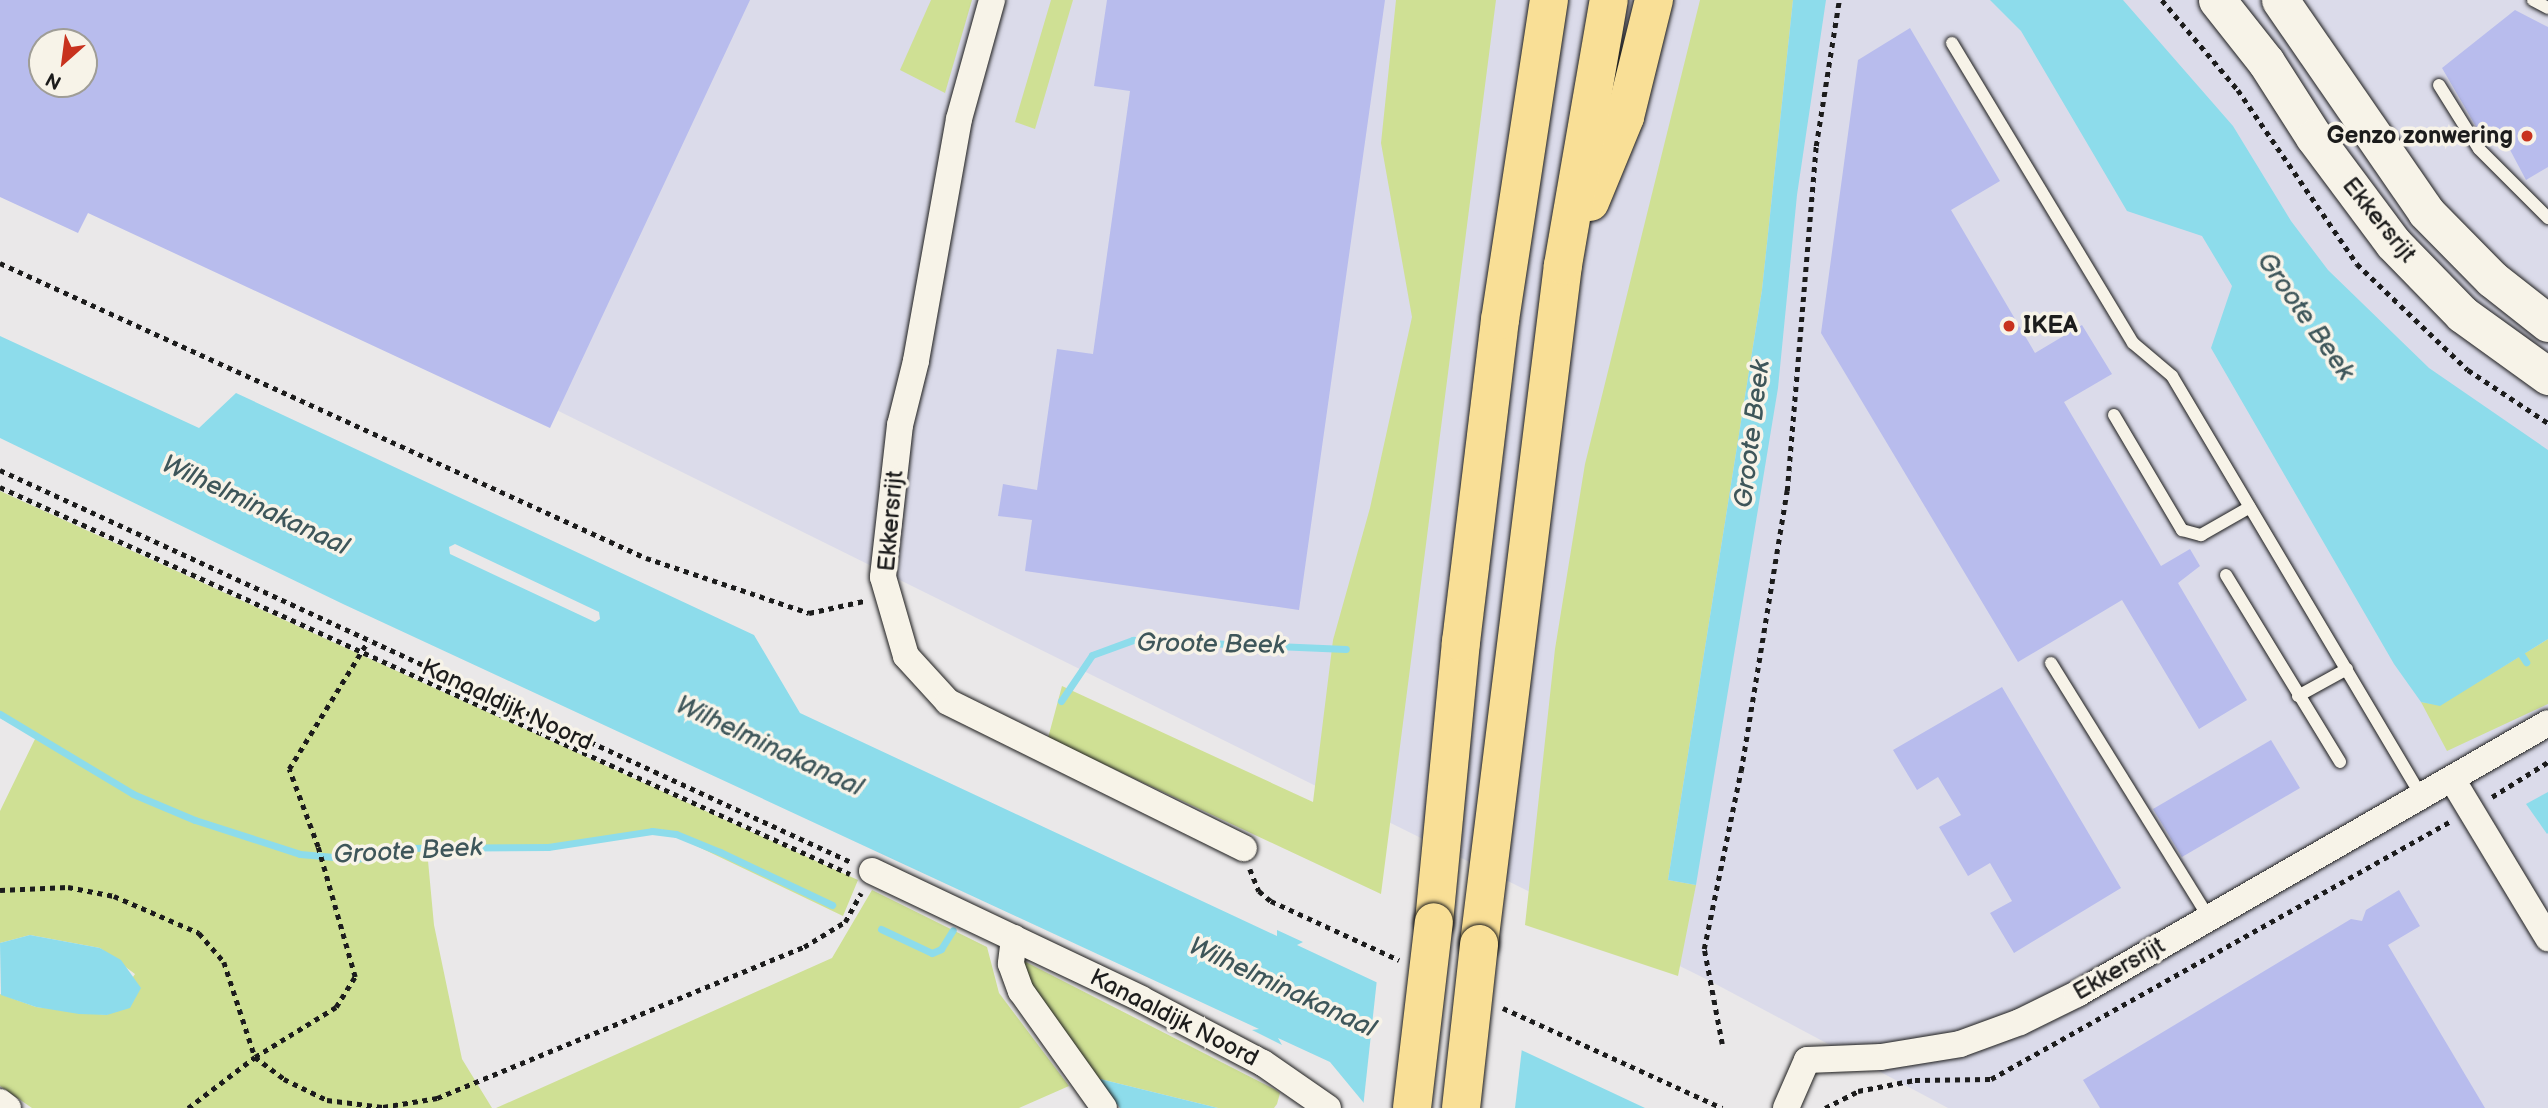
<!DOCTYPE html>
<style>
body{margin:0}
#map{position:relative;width:2548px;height:1108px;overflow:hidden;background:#eae8e9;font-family:"Balsamiq Sans",sans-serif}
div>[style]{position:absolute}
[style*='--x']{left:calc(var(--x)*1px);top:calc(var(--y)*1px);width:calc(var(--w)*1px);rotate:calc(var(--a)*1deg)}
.built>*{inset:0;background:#dbdbea}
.green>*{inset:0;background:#cfe094}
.water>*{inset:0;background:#8ddceb}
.pier>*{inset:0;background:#eae8e9}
.stream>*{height:7px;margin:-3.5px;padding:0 3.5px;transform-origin:3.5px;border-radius:3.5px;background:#8ddceb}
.building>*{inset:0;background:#b8bced}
.path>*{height:4.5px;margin-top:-2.25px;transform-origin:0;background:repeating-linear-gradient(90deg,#1c1c1c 0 5px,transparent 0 10px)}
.roads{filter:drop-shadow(0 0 2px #1c1c1c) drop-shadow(0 0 2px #1c1c1c)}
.service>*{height:12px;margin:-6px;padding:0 6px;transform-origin:6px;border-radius:6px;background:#f7f3e8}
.minor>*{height:26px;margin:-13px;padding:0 13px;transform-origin:13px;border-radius:13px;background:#f7f3e8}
.secondary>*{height:37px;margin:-18.5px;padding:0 18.5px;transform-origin:18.5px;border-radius:18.5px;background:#f7f3e8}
.motorway>*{height:38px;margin:-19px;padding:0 19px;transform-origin:19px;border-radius:19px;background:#f9df96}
.bridges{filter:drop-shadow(0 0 2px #1c1c1c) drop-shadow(0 0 2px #1c1c1c)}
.motorway-bridge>*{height:38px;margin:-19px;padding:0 19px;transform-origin:19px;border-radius:19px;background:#f9df96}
.dots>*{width:19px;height:19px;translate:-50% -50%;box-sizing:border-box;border:4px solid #f7f3e8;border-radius:50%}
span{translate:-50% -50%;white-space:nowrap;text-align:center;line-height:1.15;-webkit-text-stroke:7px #f7f3e8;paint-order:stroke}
.poi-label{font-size:24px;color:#1c1c1c;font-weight:700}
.right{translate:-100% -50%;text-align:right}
.left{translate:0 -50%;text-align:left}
.street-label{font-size:24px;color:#1c1c1c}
.water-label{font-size:26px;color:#3e565a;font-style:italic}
.north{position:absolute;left:28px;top:28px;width:70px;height:70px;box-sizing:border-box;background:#f7f3e8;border:2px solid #9f9d96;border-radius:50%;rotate:208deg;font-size:19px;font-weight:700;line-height:28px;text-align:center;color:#1c1c1c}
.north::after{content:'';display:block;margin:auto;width:24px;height:32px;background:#c8321e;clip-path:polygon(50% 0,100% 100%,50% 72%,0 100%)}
</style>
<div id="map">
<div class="built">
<div style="clip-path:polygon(evenodd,0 0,2548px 0,2548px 1108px,1948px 1108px,1708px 980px,88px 178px,0 0,42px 42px,84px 42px,84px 84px,42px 84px,42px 42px)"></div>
</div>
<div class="green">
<div style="clip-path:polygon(931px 0,972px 0,945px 93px,900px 70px)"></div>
<div style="clip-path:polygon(1051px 0,1073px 0,1035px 129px,1015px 122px)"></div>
<div style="clip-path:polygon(1396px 0,1496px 0,1381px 894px,1048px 738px,1062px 686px,1313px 802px,1333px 640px,1370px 508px,1412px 317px,1381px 143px)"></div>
<div style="clip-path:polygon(1700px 0,1793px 0,1762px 290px,1668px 880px,1696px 885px,1678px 976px,1525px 925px,1555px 649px,1585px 464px)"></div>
<div style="clip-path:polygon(0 491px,858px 880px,843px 916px,661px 829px,594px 842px,427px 850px,434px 925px,462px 1059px,492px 1108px,32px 1108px,0 1086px,0 994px,36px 1007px,107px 1015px,135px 974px,100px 948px,30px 935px,0 943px,0 811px,36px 737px,0 718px)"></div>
<div style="clip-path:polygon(2548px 639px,2548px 704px,2447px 751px,2421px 702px,2440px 705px)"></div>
<div style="clip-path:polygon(872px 890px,987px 947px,999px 993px,1069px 1086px,1019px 1108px,496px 1108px,832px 958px)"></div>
<div style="clip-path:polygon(1022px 960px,1274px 1089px,1280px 1093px,1277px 1104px,1274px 1108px,1218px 1108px,1096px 1078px,1036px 1005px)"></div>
</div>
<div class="water">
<div style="clip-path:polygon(1793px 0,1826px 0,1797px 195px,1778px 388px,1696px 885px,1668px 880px,1762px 290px)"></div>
<div style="clip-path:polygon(1990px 0,2123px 0,2233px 126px,2291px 221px,2328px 270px,2429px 368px,2548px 450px,2548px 639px,2440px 706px,2421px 702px,2394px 664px,2211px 348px,2232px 286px,2202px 236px,2127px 211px,2021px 31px)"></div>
<div style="clip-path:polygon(evenodd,0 336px,199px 428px,236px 393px,754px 635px,800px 713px,1277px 936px,1277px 930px,1303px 942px,1297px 945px,1645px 1108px,1368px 1108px,1330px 1062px,1278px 1038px,1282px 1045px,1252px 1030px,1259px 1029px,343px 604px,0 438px,0 336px,455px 544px,599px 612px,600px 619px,595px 622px,450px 554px,449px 547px,455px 544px)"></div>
<div style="clip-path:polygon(2548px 792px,2548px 833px,2547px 834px,2526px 804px)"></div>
<div style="clip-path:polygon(30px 935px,100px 948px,121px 960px,141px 988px,130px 1008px,107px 1015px,79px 1014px,36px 1007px,1px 995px,0 943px)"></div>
<div style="clip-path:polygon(1096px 1078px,1218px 1108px,1120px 1108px)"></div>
</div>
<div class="pier">
<div style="clip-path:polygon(1377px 979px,1522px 1048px,1515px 1108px,1363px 1108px)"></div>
</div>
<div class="stream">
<div style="--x:2517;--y:648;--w:17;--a:57"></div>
<div style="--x:1061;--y:701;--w:55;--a:-56"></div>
<div style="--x:1092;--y:655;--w:44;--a:-20.1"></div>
<div style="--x:1133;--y:640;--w:213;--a:2.4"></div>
<div style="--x:0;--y:714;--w:155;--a:31"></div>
<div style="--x:133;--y:794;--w:67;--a:22.8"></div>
<div style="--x:195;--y:820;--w:110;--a:17.9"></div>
<div style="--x:300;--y:854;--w:57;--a:5"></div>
<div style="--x:357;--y:859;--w:47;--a:-13.4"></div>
<div style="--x:403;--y:848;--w:145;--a:-0.4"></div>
<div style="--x:548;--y:847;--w:105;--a:-8.7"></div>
<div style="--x:652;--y:831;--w:24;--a:7"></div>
<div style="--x:676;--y:834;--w:48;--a:22.2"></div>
<div style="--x:720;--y:852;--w:124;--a:25.3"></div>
<div style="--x:881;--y:929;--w:56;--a:25.2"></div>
<div style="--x:932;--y:953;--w:10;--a:-24"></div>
<div style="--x:941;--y:949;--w:22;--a:-58"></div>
</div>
<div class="building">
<div style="clip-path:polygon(evenodd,0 0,750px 0,550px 428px,88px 213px,78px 233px,0 197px,0 0,42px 42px,84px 42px,84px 84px,42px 84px,42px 42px)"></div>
<div style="clip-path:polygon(1107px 0,1385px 0,1299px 610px,1025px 571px,1032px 520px,998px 516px,1003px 484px,1037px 490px,1057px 349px,1093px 354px,1130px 91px,1094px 86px)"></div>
<div style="clip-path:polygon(2515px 10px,2548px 27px,2548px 167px,2526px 180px,2500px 131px,2482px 137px,2442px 68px)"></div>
<div style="clip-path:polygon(1910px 28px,2000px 181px,1951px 210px,2035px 353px,2082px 325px,2112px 374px,2064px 402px,2161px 566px,2190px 549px,2200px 566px,2178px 583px,2247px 700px,2199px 729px,2122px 600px,2018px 662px,1821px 333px,1858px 60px)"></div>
<div style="clip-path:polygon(2002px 687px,2121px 888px,2014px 953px,1990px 913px,2012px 901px,1990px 863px,1968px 876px,1939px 827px,1961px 815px,1938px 777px,1917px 790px,1893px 750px)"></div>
<div style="clip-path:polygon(2271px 740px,2300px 788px,2182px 857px,2153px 809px)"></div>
<div style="clip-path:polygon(2399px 890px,2420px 926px,2388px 945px,2485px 1108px,2100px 1108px,2083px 1080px,2351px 919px,2362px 921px,2366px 910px)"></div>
</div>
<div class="path">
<div style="--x:2162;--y:0;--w:118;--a:49.8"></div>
<div style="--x:2238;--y:90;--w:211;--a:55.6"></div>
<div style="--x:2357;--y:264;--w:153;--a:43.7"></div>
<div style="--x:2468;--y:370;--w:96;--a:33.5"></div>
<div style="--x:0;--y:263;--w:710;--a:24.54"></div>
<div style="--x:646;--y:558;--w:172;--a:18.6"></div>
<div style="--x:809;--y:613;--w:56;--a:-12.3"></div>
<div style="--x:0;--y:470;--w:937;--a:24.73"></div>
<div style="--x:0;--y:487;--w:934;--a:24.48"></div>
<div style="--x:2492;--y:797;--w:66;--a:-32"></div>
<div style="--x:1250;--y:869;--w:24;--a:68"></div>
<div style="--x:1259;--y:891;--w:16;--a:40"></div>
<div style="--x:1271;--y:901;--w:141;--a:24.7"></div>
<div style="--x:0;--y:890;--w:68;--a:-2.5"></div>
<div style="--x:68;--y:887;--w:47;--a:11.1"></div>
<div style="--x:114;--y:896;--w:93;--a:23.5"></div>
<div style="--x:199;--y:933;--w:38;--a:49"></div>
<div style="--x:224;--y:962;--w:100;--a:71.9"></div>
<div style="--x:255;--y:1057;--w:36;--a:37"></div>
<div style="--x:284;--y:1079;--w:48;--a:26"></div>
<div style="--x:327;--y:1100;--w:56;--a:7.1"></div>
<div style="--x:383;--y:1107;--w:55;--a:-9.5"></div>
<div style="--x:437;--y:1098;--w:397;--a:-22.4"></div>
<div style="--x:804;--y:947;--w:48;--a:-31.4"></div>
<div style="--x:845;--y:922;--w:33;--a:-61"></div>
<div style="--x:1503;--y:1008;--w:241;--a:24.5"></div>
<div style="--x:1722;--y:1044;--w:97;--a:-100.7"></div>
<div style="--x:1704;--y:949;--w:182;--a:-78.3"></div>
<div style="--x:1741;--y:771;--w:284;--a:-80.7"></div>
<div style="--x:1787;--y:491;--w:346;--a:-85.2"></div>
<div style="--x:1816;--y:146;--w:148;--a:-81"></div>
<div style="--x:188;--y:1108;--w:84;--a:-37.3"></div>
<div style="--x:255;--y:1057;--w:95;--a:-31.7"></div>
<div style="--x:336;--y:1007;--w:36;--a:-58"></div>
<div style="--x:355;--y:977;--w:135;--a:-105.9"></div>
<div style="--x:318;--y:847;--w:83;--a:-110.4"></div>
<div style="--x:289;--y:769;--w:150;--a:-58.3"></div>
<div style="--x:1825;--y:1108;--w:37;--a:-27"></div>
<div style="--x:1858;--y:1091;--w:58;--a:-10.9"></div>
<div style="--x:1915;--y:1080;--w:76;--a:-0.8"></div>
<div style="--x:1991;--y:1079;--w:527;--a:-29.29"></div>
</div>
<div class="roads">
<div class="service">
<div style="--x:2533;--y:0;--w:17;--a:28"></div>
<div style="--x:1952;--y:43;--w:350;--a:58.9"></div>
<div style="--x:2133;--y:343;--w:51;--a:40.2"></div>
<div style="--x:2172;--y:376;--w:488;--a:59.3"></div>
<div style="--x:2439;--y:85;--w:75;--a:58"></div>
<div style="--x:2479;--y:149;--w:98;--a:45"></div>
<div style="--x:2114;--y:415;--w:134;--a:59.4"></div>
<div style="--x:2182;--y:530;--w:20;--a:15"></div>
<div style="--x:2201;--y:535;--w:56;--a:-29.7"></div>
<div style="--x:2226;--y:575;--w:219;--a:58.6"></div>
<div style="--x:2051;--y:663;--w:300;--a:58.2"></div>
<div style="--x:2298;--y:696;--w:56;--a:-28.9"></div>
</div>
<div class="minor">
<div style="--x:992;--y:0;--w:123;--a:105.5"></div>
<div style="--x:959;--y:119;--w:246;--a:100.1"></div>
<div style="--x:916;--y:361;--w:66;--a:104"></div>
<div style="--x:900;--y:425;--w:153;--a:96.4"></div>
<div style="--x:883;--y:577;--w:82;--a:73.8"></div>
<div style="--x:906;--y:656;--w:62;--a:47.6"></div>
<div style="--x:948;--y:702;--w:330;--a:26.3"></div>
<div style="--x:2452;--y:779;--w:186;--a:58.9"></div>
<div style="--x:872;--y:871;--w:298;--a:25.4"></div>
<div style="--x:1141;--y:999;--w:138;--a:27.7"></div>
<div style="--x:1263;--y:1063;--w:79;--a:34.7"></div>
<div style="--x:1014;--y:938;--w:26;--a:97"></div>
<div style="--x:1011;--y:964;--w:29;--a:70"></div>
<div style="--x:1021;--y:991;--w:143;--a:54.6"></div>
<div style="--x:0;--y:1102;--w:10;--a:37"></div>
<div style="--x:1786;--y:1108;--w:52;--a:-66.4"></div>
<div style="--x:1807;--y:1060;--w:74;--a:-2.3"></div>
<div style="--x:1881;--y:1057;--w:80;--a:-9.3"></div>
<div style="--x:1960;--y:1044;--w:64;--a:-20.1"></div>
<div style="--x:2020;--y:1022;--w:64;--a:-26.2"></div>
<div style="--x:2077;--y:994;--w:543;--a:-29.91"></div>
</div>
<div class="secondary">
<div style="--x:2217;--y:0;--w:79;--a:51.7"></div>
<div style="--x:2266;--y:62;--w:89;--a:57.4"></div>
<div style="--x:2314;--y:137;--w:132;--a:53.3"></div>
<div style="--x:2393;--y:243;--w:99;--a:45.8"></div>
<div style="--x:2462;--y:314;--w:106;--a:35.8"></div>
<div style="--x:2280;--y:0;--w:257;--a:55.4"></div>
<div style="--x:2426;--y:212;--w:94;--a:45.4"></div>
<div style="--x:2492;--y:279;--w:71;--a:38.2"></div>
</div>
<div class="motorway">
<div style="--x:1590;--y:202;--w:92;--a:-67.6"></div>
<div style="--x:1625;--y:117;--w:121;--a:-76.1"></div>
<div style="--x:1434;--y:922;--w:281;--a:-84.5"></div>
<div style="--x:1461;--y:642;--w:324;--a:-83.1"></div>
<div style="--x:1500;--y:320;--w:324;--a:-81.3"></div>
<div style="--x:1479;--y:944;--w:684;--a:-82.95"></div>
<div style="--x:1563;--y:265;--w:269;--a:-80.2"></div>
</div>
</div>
<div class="bridges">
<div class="motorway-bridge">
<div style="--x:1412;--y:1108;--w:187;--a:-83.3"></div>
<div style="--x:1461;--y:1108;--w:165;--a:-83.7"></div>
</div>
</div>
<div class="dots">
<div style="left:2527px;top:136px;background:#c8321e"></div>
<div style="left:2009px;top:326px;background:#c8321e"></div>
</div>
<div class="poi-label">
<span class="right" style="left:2513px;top:136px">Genzo zonwering</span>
<span class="left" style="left:2023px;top:326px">IKEA</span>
</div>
<div class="street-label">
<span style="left:2379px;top:220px;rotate:51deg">Ekkersrijt</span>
<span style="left:891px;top:521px;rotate:-85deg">Ekkersrijt</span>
<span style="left:507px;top:705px;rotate:25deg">Kanaaldijk Noord</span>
<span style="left:2119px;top:969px;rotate:-30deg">Ekkersrijt</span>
<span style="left:1174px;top:1018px;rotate:27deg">Kanaaldijk Noord</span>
</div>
<div class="water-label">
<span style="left:2305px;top:317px;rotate:55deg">Groote Beek</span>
<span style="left:1753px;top:434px;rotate:-83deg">Groote Beek</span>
<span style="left:255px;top:506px;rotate:25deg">Wilhelminakanaal</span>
<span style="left:1211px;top:645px;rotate:1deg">Groote Beek</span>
<span style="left:769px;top:747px;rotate:25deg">Wilhelminakanaal</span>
<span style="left:408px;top:852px;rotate:-3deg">Groote Beek</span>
<span style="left:1282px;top:988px;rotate:25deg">Wilhelminakanaal</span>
</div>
<div class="north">N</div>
</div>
